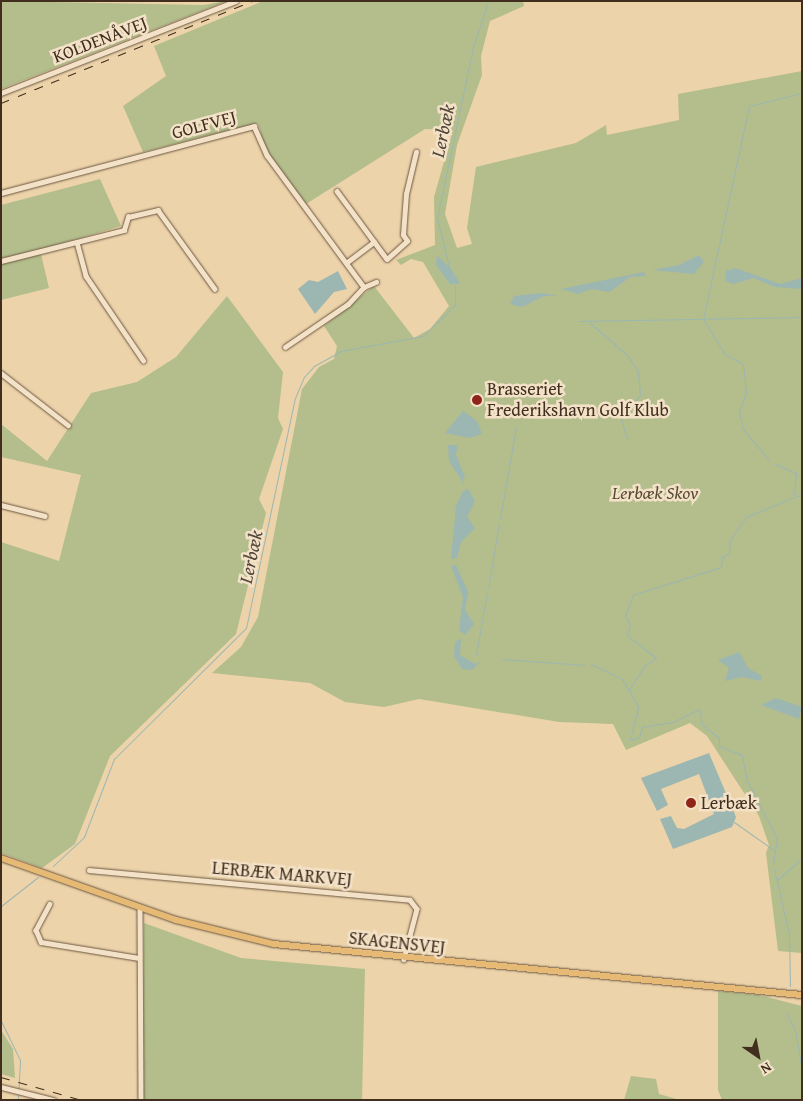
<!DOCTYPE html>
<meta charset="utf-8">
<style>
body{margin:0}
#map{position:relative;width:803px;height:1101px;overflow:hidden;background:#ecd3aa;font-family:"Gentium Book Plus",serif}
div>[style]{position:absolute}
[style*='--x']{left:calc(var(--x)*1px);top:calc(var(--y)*1px);width:calc(var(--w)*1px);rotate:calc(var(--a)*1deg)}
.green>*{inset:0;background:#b3be8c}
.water>*{inset:0;background:#9cb6b2}
.stream>*{height:1px;margin:-0.5px;padding:0 0.5px;transform-origin:0.5px;border-radius:0.5px;background:#9cb6b2}
.roads{filter:drop-shadow(0 0 1px #6c5741) drop-shadow(0 0 1px #6c5741)}
.street>*{height:4.5px;margin:-2.25px;padding:0 2.25px;transform-origin:2.25px;border-radius:2.25px;background:#f3e2c8}
.primary>*{height:6px;margin:-3px;padding:0 3px;transform-origin:3px;border-radius:3px;background:#e6ba75}
.rail>*{height:1px;margin-top:-0.5px;transform-origin:0;background:repeating-linear-gradient(90deg,#412e1e 0 9px,transparent 0 18px)}
.dots>*{width:14px;height:14px;translate:-50% -50%;box-sizing:border-box;border:2px solid #f3e2c8;border-radius:50%}
span{translate:-50% -50%;white-space:nowrap;text-align:center;line-height:1.15;-webkit-text-stroke:5px #f3e2c8;paint-order:stroke}
.street-label{font-size:18px;color:#412e1e}
.poi-label{font-size:18px;color:#412e1e}
.left{translate:0 -50%;text-align:left}
.park-label{font-size:18px;color:#584b34;font-style:italic}
.water-label{font-size:19px;color:#53493c;font-style:italic}
.frame{position:absolute;inset:0;border:2px solid #412e1e;pointer-events:none}
.north{position:absolute;left:733px;top:1031px;width:50px;height:50px;-webkit-text-stroke:4px #f3e2c8;paint-order:stroke;rotate:147deg;font-size:14px;font-weight:700;line-height:20px;text-align:center;color:#412e1e}
.north::after{content:'';display:block;margin:auto;width:18px;height:22px;background:#412e1e;clip-path:polygon(50% 0,100% 100%,50% 72%,0 100%)}
</style>
<div id="map">
<div class="green">
<div style="clip-path:polygon(1px 1px,203px 5px,227px 1px,1px 89px)"></div>
<div style="clip-path:polygon(263px 1px,523px 1px,524px 6px,490px 21px,481px 56px,482px 75px,457px 145px,445px 214px,457px 248px,472px 244px,467px 228px,476px 167px,576px 143px,606px 125px,607px 135px,679px 120px,678px 94px,802px 71px,802px 953px,778px 951px,766px 853px,769px 845px,759px 816px,707px 736px,690px 723px,626px 750px,613px 724px,559px 722px,419px 699px,384px 707px,345px 702px,310px 683px,212px 673px,241px 647px,258px 617px,302px 389px,319px 367px,334px 359px,337px 346px,324px 326px,374px 286px,414px 338px,430px 329px,449px 306px,423px 262px,411px 259px,401px 265px,396px 260px,435px 245px,434px 197px,453px 130px,425px 129px,306px 204px,265px 148px,258px 123px,143px 152px,123px 106px,166px 76px,154px 46px)"></div>
<div style="clip-path:polygon(100px 179px,121px 226px,40px 250px,49px 288px,1px 300px,1px 205px)"></div>
<div style="clip-path:polygon(227px 296px,283px 372px,278px 418px,283px 429px,259px 499px,266px 513px,236px 634px,110px 756px,75px 844px,42px 868px,1px 853px,1px 542px,59px 561px,81px 475px,1px 457px,1px 424px,47px 461px,91px 393px,137px 382px,176px 357px)"></div>
<div style="clip-path:polygon(144px 923px,241px 958px,365px 969px,362px 1100px,143px 1100px)"></div>
<div style="clip-path:polygon(718px 991px,759px 995px,802px 1006px,802px 1100px,722px 1100px,718px 1090px)"></div>
<div style="clip-path:polygon(1px 1030px,13px 1049px,15px 1078px,1px 1074px)"></div>
<div style="clip-path:polygon(631px 1076px,656px 1079px,659px 1094px,680px 1100px,624px 1100px)"></div>
</div>
<div class="water">
<div style="clip-path:polygon(437px 255px,451px 269px,460px 284px,450px 284px,436px 265px)"></div>
<div style="clip-path:polygon(699px 255px,704px 262px,694px 274px,652px 270px,679px 265px)"></div>
<div style="clip-path:polygon(735px 268px,780px 284px,802px 278px,802px 289px,775px 287px,754px 278px,733px 284px,725px 281px,726px 271px)"></div>
<div style="clip-path:polygon(338px 271px,347px 289px,334px 292px,315px 314px,298px 289px,309px 280px,318px 282px)"></div>
<div style="clip-path:polygon(644px 272px,646px 276px,630px 277px,610px 292px,591px 289px,578px 294px,561px 289px)"></div>
<div style="clip-path:polygon(542px 293px,558px 296px,544px 296px,522px 307px,510px 304px,514px 296px)"></div>
<div style="clip-path:polygon(463px 411px,477px 421px,482px 434px,470px 438px,445px 433px)"></div>
<div style="clip-path:polygon(448px 445px,458px 445px,456px 455px,465px 477px,462px 481px,449px 461px)"></div>
<div style="clip-path:polygon(469px 490px,475px 501px,467px 517px,475px 528px,461px 542px,457px 558px,451px 559px,456px 506px,463px 491px)"></div>
<div style="clip-path:polygon(456px 565px,468px 592px,465px 610px,474px 624px,465px 635px,459px 630px,463px 597px,451px 566px)"></div>
<div style="clip-path:polygon(461px 639px,460px 655px,477px 665px,472px 670px,462px 669px,454px 656px,455px 642px)"></div>
<div style="clip-path:polygon(739px 652px,748px 668px,762px 676px,761px 681px,742px 677px,725px 681px,729px 668px,718px 660px)"></div>
<div style="clip-path:polygon(776px 698px,802px 707px,799px 719px,761px 705px)"></div>
<div style="clip-path:polygon(709px 753px,736px 817px,732px 827px,673px 849px,660px 819px,671px 816px,677px 828px,684px 829px,714px 814px,699px 774px,661px 789px,668px 805px,657px 811px,641px 778px)"></div>
</div>
<div class="stream">
<div style="--x:449;--y:267;--w:50;--a:-103.8"></div>
<div style="--x:437;--y:218;--w:175;--a:-78.1"></div>
<div style="--x:473;--y:47;--w:48;--a:-71.9"></div>
<div style="--x:579;--y:321;--w:223;--a:-1"></div>
<div style="--x:589;--y:322;--w:52;--a:41.1"></div>
<div style="--x:628;--y:356;--w:19;--a:58"></div>
<div style="--x:638;--y:372;--w:23;--a:85"></div>
<div style="--x:640;--y:395;--w:31;--a:128"></div>
<div style="--x:621;--y:419;--w:21;--a:73"></div>
<div style="--x:769;--y:460;--w:40;--a:-130"></div>
<div style="--x:743;--y:429;--w:17;--a:-103"></div>
<div style="--x:739;--y:412;--w:20;--a:-70"></div>
<div style="--x:746;--y:393;--w:29;--a:-96"></div>
<div style="--x:743;--y:364;--w:21;--a:-151"></div>
<div style="--x:725;--y:354;--w:41;--a:-122.2"></div>
<div style="--x:703;--y:319;--w:218;--a:-77.8"></div>
<div style="--x:749;--y:106;--w:55;--a:-13.8"></div>
<div style="--x:775;--y:464;--w:23;--a:23"></div>
<div style="--x:796;--y:473;--w:22;--a:95"></div>
<div style="--x:462;--y:481;--w:3;--a:72"></div>
<div style="--x:465;--y:487;--w:3;--a:72"></div>
<div style="--x:500;--y:519;--w:93;--a:-80.1"></div>
<div style="--x:488;--y:589;--w:67;--a:-80.5"></div>
<div style="--x:476;--y:654;--w:62;--a:-79.8"></div>
<div style="--x:502;--y:659;--w:83;--a:4.1"></div>
<div style="--x:476;--y:664;--w:3;--a:-45"></div>
<div style="--x:591;--y:664;--w:34;--a:26"></div>
<div style="--x:622;--y:679;--w:13;--a:58"></div>
<div style="--x:734;--y:822;--w:50;--a:35.3"></div>
<div style="--x:773;--y:864;--w:25;--a:-81"></div>
<div style="--x:777;--y:839;--w:65;--a:-117.3"></div>
<div style="--x:747;--y:781;--w:26;--a:-101"></div>
<div style="--x:742;--y:755;--w:25;--a:-159"></div>
<div style="--x:719;--y:746;--w:8;--a:-90"></div>
<div style="--x:719;--y:738;--w:22;--a:-141"></div>
<div style="--x:702;--y:724;--w:15;--a:-101"></div>
<div style="--x:699;--y:709;--w:29;--a:153"></div>
<div style="--x:673;--y:722;--w:31;--a:171"></div>
<div style="--x:642;--y:727;--w:10;--a:107"></div>
<div style="--x:639;--y:737;--w:9;--a:162"></div>
<div style="--x:630;--y:740;--w:34;--a:-76"></div>
<div style="--x:638;--y:707;--w:19;--a:-118"></div>
<div style="--x:629;--y:690;--w:30;--a:-57"></div>
<div style="--x:645;--y:665;--w:13;--a:-32"></div>
<div style="--x:656;--y:658;--w:37;--a:-142"></div>
<div style="--x:627;--y:635;--w:10;--a:-73"></div>
<div style="--x:630;--y:625;--w:10;--a:-119"></div>
<div style="--x:625;--y:616;--w:22;--a:-69"></div>
<div style="--x:633;--y:595;--w:92;--a:-17.7"></div>
<div style="--x:721;--y:567;--w:10;--a:-84"></div>
<div style="--x:722;--y:557;--w:8;--a:-30"></div>
<div style="--x:729;--y:553;--w:13;--a:-86"></div>
<div style="--x:730;--y:540;--w:28;--a:-55"></div>
<div style="--x:746;--y:517;--w:61;--a:-22.3"></div>
<div style="--x:53;--y:866;--w:42;--a:-43.1"></div>
<div style="--x:84;--y:837;--w:84;--a:-69"></div>
<div style="--x:114;--y:759;--w:186;--a:-44.8"></div>
<div style="--x:246;--y:628;--w:235;--a:-78"></div>
<div style="--x:295;--y:398;--w:23;--a:-67"></div>
<div style="--x:304;--y:377;--w:15;--a:-48"></div>
<div style="--x:314;--y:366;--w:31;--a:-29"></div>
<div style="--x:341;--y:351;--w:83;--a:-10.4"></div>
<div style="--x:423;--y:336;--w:45;--a:-44.1"></div>
<div style="--x:455;--y:305;--w:20;--a:-90"></div>
<div style="--x:774;--y:869;--w:67;--a:77"></div>
<div style="--x:789;--y:934;--w:52;--a:88.9"></div>
<div style="--x:777;--y:880;--w:33;--a:-41"></div>
<div style="--x:1;--y:906;--w:47;--a:-38.1"></div>
<div style="--x:786;--y:1013;--w:19;--a:62"></div>
<div style="--x:795;--y:1030;--w:41;--a:80.1"></div>
<div style="--x:1;--y:1021;--w:43;--a:64"></div>
<div style="--x:20;--y:1060;--w:40;--a:92.9"></div>
<div style="--x:802;--y:1076;--w:5;--a:90"></div>
</div>
<div class="roads">
<div class="street">
<div style="--x:1;--y:93;--w:252;--a:-21.4"></div>
<div style="--x:337;--y:191;--w:84;--a:53.7"></div>
<div style="--x:387;--y:259;--w:27;--a:-42"></div>
<div style="--x:407;--y:241;--w:7;--a:-124"></div>
<div style="--x:403;--y:235;--w:41;--a:-85.8"></div>
<div style="--x:406;--y:194;--w:43;--a:-76.6"></div>
<div style="--x:1;--y:193;--w:262;--a:-14.8"></div>
<div style="--x:254;--y:126;--w:32;--a:66"></div>
<div style="--x:267;--y:155;--w:164;--a:53.7"></div>
<div style="--x:364;--y:287;--w:13;--a:-23"></div>
<div style="--x:77;--y:242;--w:35;--a:75"></div>
<div style="--x:86;--y:276;--w:102;--a:55.8"></div>
<div style="--x:1;--y:261;--w:127;--a:-14.1"></div>
<div style="--x:124;--y:230;--w:14;--a:-73"></div>
<div style="--x:128;--y:217;--w:31;--a:-13"></div>
<div style="--x:158;--y:210;--w:97;--a:54.2"></div>
<div style="--x:346;--y:263;--w:35;--a:-37"></div>
<div style="--x:285;--y:347;--w:76;--a:-34.3"></div>
<div style="--x:348;--y:304;--w:23;--a:-47"></div>
<div style="--x:1;--y:373;--w:85;--a:37.8"></div>
<div style="--x:1;--y:505;--w:45;--a:14"></div>
<div style="--x:89;--y:870;--w:322;--a:5.3"></div>
<div style="--x:410;--y:900;--w:11;--a:52"></div>
<div style="--x:417;--y:909;--w:52;--a:104.6"></div>
<div style="--x:50;--y:904;--w:30;--a:118"></div>
<div style="--x:36;--y:930;--w:13;--a:67"></div>
<div style="--x:41;--y:942;--w:99;--a:9.3"></div>
<div style="--x:140;--y:908;--w:192;--a:89.7"></div>
<div style="--x:1;--y:1087;--w:54;--a:14"></div>
</div>
<div class="primary">
<div style="--x:1;--y:858;--w:186;--a:19.5"></div>
<div style="--x:176;--y:920;--w:101;--a:13.8"></div>
<div style="--x:274;--y:944;--w:530;--a:5.52"></div>
</div>
</div>
<div class="rail">
<div style="--x:1;--y:103;--w:271;--a:-22.1"></div>
<div style="--x:1;--y:1077;--w:84;--a:15.9"></div>
</div>
<div class="dots">
<div style="left:477px;top:400px;background:#8f2418"></div>
<div style="left:691px;top:803px;background:#8f2418"></div>
</div>
<div class="street-label">
<span style="left:100px;top:40px;rotate:-21deg">KOLDENÅVEJ</span>
<span style="left:204px;top:125px;rotate:-15deg">GOLFVEJ</span>
<span style="left:282px;top:874px;rotate:5deg">LERBÆK MARKVEJ</span>
<span style="left:397px;top:943px;rotate:6deg">SKAGENSVEJ</span>
</div>
<div class="poi-label">
<span class="left" style="left:487px;top:400px">Brasseriet<br>Frederikshavn Golf Klub</span>
<span class="left" style="left:701px;top:803px">Lerbæk</span>
</div>
<div class="park-label">
<span style="left:655px;top:493px">Lerbæk Skov</span>
</div>
<div class="water-label">
<span style="left:443px;top:131px;rotate:-78deg">Lerbæk</span>
<span style="left:251px;top:557px;rotate:-78deg">Lerbæk</span>
</div>
<div class="frame"></div>
<div class="north">N</div>
</div>
